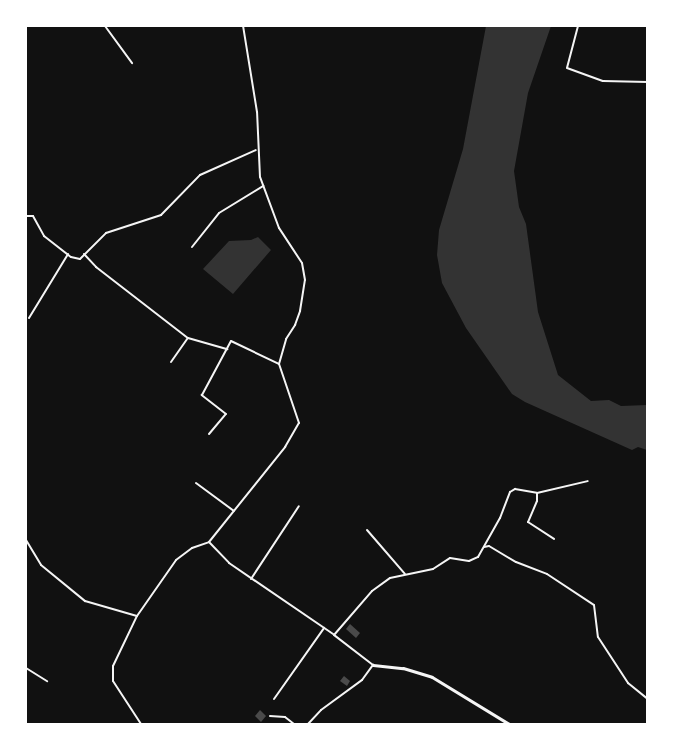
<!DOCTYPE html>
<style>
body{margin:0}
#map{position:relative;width:673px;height:750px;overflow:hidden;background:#111;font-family:Helvetica,sans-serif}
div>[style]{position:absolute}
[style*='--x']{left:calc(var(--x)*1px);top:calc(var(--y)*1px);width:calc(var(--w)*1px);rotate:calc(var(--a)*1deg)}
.water>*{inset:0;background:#333}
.building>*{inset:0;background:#4a4a4a}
.minor>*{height:2px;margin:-1px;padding:0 1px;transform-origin:1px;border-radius:1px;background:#f5f5f5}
.secondary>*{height:3px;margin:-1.5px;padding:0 1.5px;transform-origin:1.5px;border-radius:1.5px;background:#f5f5f5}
span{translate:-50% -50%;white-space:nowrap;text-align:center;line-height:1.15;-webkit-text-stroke:4.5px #fff;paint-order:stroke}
.frame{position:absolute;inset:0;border:27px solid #fff;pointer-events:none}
</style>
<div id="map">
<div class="water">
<div style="clip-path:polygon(486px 26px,551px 26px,528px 93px,514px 171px,519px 207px,526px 224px,538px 312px,558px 375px,591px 401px,609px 400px,621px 406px,647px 405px,647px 450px,638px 447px,632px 450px,525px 402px,512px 394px,466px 328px,442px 283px,437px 255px,439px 230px,463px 149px)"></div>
<div style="clip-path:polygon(258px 237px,271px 250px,233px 294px,203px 269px,229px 241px,251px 240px)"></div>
</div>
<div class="building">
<div style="clip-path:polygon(350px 624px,360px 633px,356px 638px,346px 629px)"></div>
<div style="clip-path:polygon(344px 676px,350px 681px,347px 686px,340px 681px)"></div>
<div style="clip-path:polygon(260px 710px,266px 716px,261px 722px,255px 716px)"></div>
</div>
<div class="minor">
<div style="--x:105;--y:26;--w:46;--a:53.9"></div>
<div style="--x:578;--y:26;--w:43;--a:104.7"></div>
<div style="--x:567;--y:68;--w:38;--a:20"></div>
<div style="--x:603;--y:81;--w:45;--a:1.3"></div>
<div style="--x:26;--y:216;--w:7;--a:0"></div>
<div style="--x:33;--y:216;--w:23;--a:61"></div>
<div style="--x:44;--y:236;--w:34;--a:38"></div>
<div style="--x:71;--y:257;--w:9;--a:13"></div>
<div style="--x:80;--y:259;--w:37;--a:-45"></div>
<div style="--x:106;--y:233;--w:58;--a:-18.1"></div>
<div style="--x:161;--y:215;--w:56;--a:-45.7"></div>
<div style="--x:200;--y:175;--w:61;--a:-24.1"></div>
<div style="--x:192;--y:247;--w:43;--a:-51.5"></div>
<div style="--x:219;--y:213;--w:52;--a:-31.5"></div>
<div style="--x:84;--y:254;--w:18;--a:47"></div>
<div style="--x:96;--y:267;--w:116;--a:37.7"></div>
<div style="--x:29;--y:318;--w:75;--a:-58.6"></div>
<div style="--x:171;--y:362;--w:29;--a:-55"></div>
<div style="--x:188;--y:338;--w:41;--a:15.8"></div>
<div style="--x:209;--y:434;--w:26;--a:-50"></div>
<div style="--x:226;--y:414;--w:31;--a:-142"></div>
<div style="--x:202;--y:395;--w:61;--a:-61.8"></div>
<div style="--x:231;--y:341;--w:53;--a:25.6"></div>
<div style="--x:196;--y:483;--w:47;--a:36.4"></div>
<div style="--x:537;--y:493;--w:8;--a:90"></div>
<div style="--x:537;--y:501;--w:23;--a:113"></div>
<div style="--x:528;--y:522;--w:31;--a:33"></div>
<div style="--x:367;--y:530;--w:58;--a:49.2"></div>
<div style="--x:26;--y:540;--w:29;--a:59"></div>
<div style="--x:41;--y:565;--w:57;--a:39.3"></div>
<div style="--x:85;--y:601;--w:54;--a:16.1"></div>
<div style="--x:209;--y:542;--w:122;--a:-51.3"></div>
<div style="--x:285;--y:447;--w:28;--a:-60"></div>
<div style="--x:299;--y:423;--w:62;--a:-108.7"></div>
<div style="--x:279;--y:364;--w:26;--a:-74"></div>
<div style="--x:286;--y:339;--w:17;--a:-57"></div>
<div style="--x:295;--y:325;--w:15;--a:-70"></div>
<div style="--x:300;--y:311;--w:31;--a:-81"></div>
<div style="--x:305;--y:280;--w:17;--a:-100"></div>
<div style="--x:302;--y:263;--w:42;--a:-123.3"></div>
<div style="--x:279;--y:228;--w:54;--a:-110.4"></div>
<div style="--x:260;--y:177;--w:65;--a:-92.6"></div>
<div style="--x:257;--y:112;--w:87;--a:-99.2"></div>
<div style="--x:484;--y:547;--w:5;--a:-11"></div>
<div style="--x:489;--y:546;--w:31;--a:31"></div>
<div style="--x:516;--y:562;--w:33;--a:21"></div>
<div style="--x:547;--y:574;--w:56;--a:33.4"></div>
<div style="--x:594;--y:605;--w:32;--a:83"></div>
<div style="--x:598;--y:637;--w:55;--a:56.9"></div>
<div style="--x:628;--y:683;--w:26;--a:39"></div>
<div style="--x:251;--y:579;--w:87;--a:-56.7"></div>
<div style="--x:26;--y:668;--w:25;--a:32"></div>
<div style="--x:274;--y:699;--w:87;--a:-54.8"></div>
<div style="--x:270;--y:716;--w:15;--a:4"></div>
<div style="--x:285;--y:717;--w:11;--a:38"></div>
<div style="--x:141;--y:724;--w:51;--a:-123.1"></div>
<div style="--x:113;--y:681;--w:15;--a:-90"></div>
<div style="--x:113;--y:666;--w:55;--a:-64.4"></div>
<div style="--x:137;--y:616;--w:68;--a:-55.1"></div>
<div style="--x:176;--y:560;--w:20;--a:-37"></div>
<div style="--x:192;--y:548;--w:18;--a:-19"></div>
<div style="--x:209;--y:542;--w:29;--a:46"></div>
<div style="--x:229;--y:563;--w:126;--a:34.3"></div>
<div style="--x:308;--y:724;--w:19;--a:-47"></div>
<div style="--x:321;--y:710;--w:51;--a:-36.2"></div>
<div style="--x:362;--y:680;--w:19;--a:-54"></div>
<div style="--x:373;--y:665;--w:49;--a:-142.4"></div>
<div style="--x:334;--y:635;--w:58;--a:-49.2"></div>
<div style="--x:372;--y:591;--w:22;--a:-36"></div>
<div style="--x:390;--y:578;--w:44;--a:-11.8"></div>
<div style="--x:433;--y:569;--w:20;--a:-33"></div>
<div style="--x:450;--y:558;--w:19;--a:9"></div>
<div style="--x:469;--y:561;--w:10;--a:-24"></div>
<div style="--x:478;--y:557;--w:45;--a:-60.6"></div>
<div style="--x:500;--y:518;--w:28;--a:-69"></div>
<div style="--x:510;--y:492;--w:6;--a:-31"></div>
<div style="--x:515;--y:489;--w:22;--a:10"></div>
<div style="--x:537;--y:493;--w:52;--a:-13.2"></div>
</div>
<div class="secondary">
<div style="--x:373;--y:665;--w:30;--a:6"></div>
<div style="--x:403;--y:668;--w:30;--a:17"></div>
<div style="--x:432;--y:677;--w:90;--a:31.4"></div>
</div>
<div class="frame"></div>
</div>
